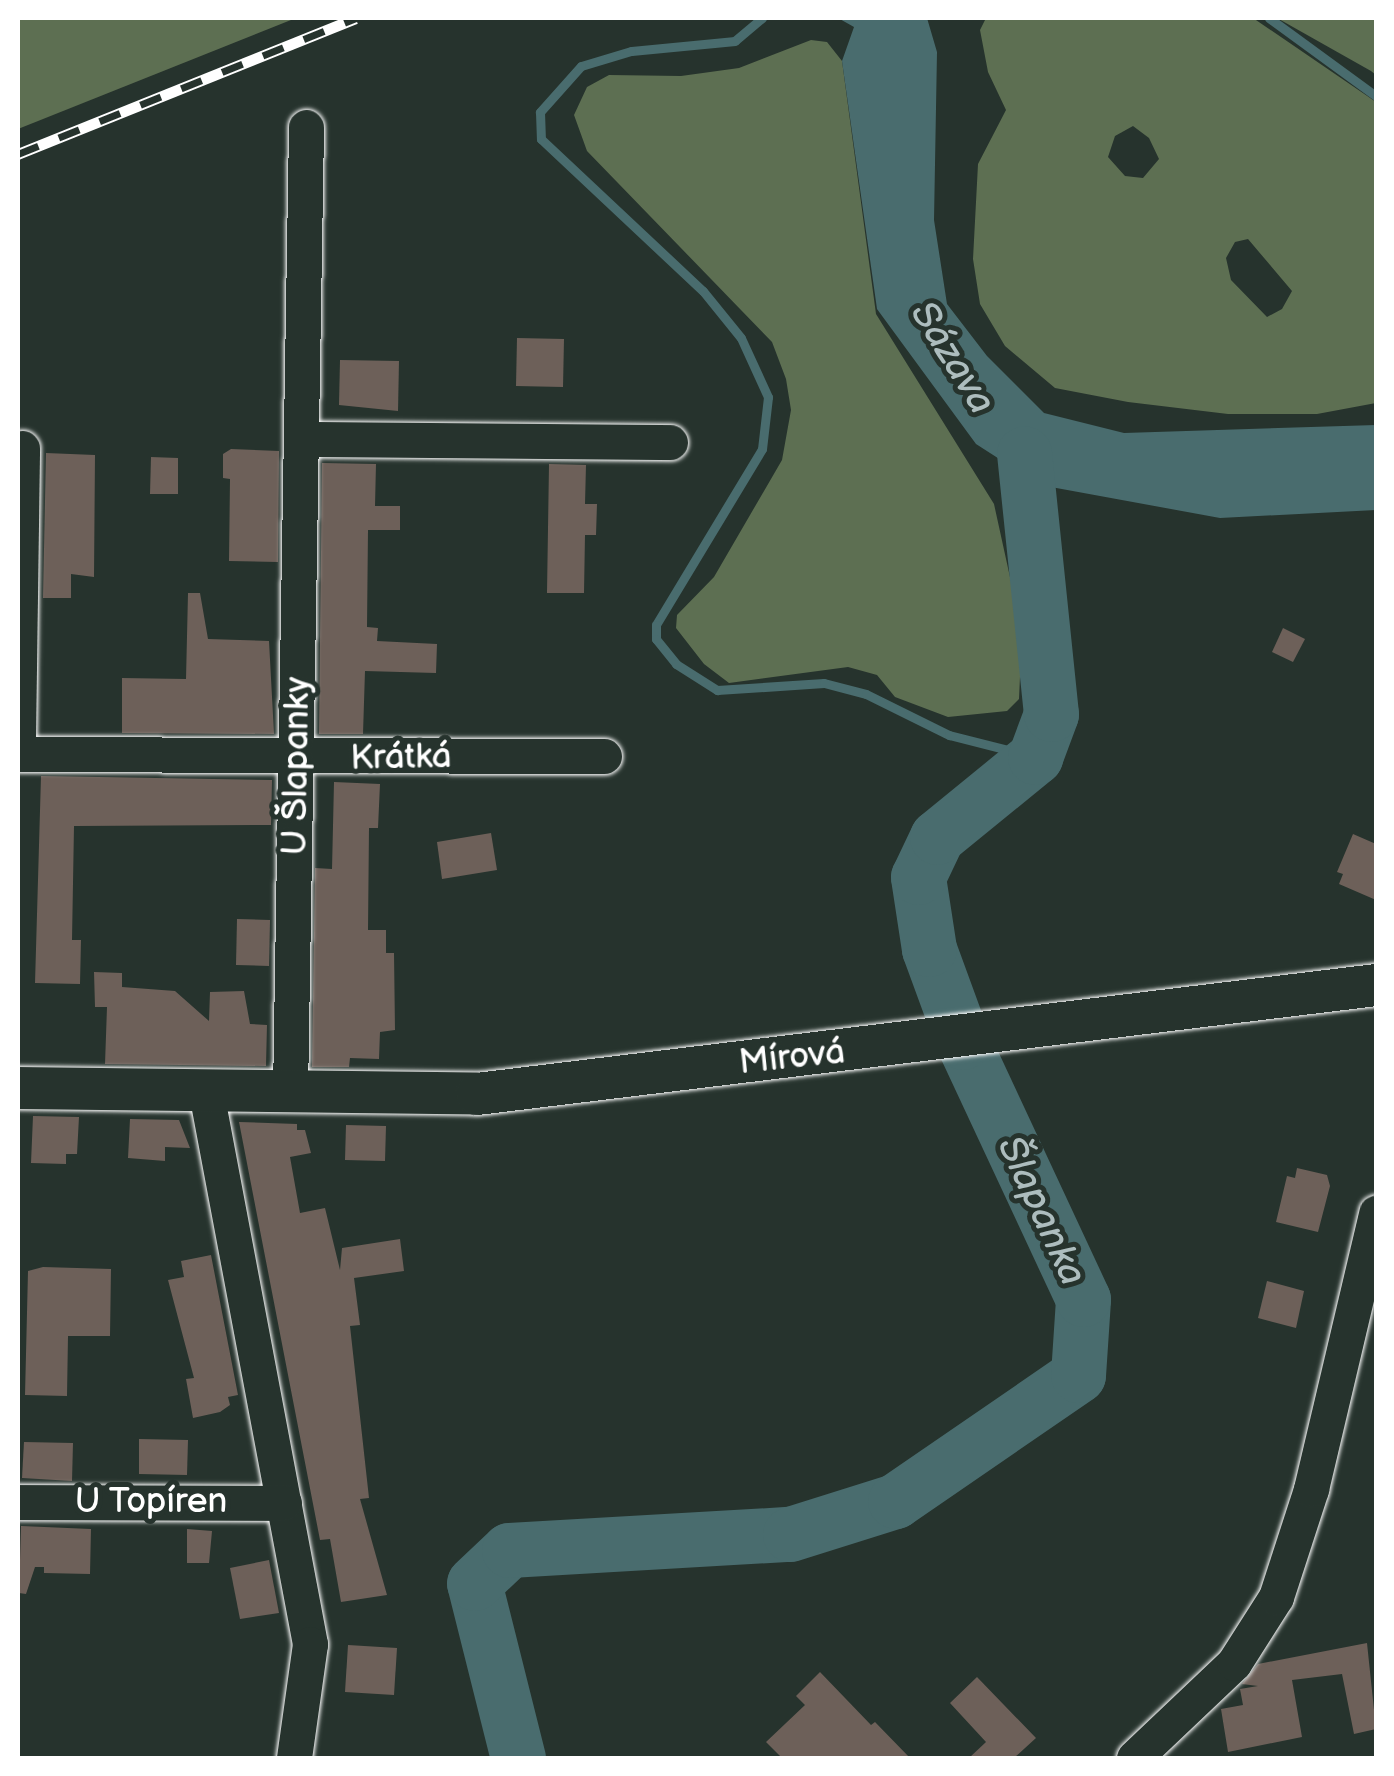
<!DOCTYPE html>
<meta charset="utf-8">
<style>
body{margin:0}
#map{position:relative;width:1394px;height:1776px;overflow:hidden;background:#26332d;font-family:"Balsamiq Sans",sans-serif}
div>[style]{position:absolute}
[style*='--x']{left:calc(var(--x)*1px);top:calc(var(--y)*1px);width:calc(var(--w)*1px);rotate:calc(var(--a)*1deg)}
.green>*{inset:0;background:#5d6f52}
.water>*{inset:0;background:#496c6e}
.stream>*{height:9px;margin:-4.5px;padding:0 4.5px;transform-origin:4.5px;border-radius:4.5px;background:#496c6e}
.river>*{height:55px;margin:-27.5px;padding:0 27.5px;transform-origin:27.5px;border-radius:27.5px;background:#496c6e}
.building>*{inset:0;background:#6d6059}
.roads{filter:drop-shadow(0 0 2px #fff) drop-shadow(0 0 2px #fff)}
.minor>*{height:35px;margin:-17.5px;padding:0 17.5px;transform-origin:17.5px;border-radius:17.5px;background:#26332d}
.tertiary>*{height:42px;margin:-21px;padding:0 21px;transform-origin:21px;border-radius:21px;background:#26332d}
.rail>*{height:11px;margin-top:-5.5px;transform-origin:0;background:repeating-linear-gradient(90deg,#26332d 0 22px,#fff 0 44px);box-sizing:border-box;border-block:2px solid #fff}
span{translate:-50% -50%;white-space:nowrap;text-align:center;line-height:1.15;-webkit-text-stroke:10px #26332d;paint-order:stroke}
.street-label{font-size:35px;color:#fff}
.water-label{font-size:38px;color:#adbdbe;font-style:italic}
.frame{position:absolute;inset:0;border:20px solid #fff;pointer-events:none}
</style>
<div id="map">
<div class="green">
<div style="clip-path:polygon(18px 18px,296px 18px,18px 129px)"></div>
<div style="clip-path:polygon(evenodd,986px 18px,1253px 18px,1376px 102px,1376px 403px,1317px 414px,1228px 414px,1128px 402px,1055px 388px,1005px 346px,980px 304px,973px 259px,978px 164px,1006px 110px,988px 72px,980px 30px,986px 18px,1133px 126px,1149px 138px,1159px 159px,1143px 178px,1125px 176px,1108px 157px,1115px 136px,1133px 126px,986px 18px,1248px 239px,1292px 291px,1282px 309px,1267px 317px,1231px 280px,1226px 258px,1235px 242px,1248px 239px)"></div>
<div style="clip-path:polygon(1277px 18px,1376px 18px,1376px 75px,1371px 71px)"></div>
<div style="clip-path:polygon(811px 40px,827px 42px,842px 61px,876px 314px,994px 504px,1022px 632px,1019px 699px,1007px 711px,948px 717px,895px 697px,877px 675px,848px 667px,729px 683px,704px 664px,676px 628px,677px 615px,714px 577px,782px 460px,791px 410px,786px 379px,772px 342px,587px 151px,574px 115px,587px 87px,609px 75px,681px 76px,739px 68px)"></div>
</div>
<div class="water">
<div style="clip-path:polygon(838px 18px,927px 18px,937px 52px,934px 220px,947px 304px,987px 356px,1044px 413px,1124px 433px,1376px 425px,1376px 510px,1220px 518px,1040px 485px,976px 444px,877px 309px,842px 61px,854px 27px)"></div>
</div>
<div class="stream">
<div style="--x:762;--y:18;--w:35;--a:140"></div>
<div style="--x:735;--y:41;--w:104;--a:174.5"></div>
<div style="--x:631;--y:51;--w:52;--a:163.3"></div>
<div style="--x:581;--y:66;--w:62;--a:131.7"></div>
<div style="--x:540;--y:112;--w:27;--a:88"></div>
<div style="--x:541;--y:139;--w:222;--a:43.2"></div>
<div style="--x:703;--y:291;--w:60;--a:51"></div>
<div style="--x:741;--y:338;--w:65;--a:65.4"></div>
<div style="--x:768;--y:397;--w:52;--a:96.6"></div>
<div style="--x:762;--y:449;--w:205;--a:121.1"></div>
<div style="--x:656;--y:625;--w:14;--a:90"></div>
<div style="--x:656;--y:639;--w:32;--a:51"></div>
<div style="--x:676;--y:664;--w:49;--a:32.4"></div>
<div style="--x:717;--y:690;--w:107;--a:-3.7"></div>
<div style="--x:824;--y:683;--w:43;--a:14.7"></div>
<div style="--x:866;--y:694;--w:93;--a:26.3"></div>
<div style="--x:949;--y:735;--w:89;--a:14.3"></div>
<div style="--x:1269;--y:18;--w:132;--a:36.1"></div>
</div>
<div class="river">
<div style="--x:518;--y:1758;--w:180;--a:-104.1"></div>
<div style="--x:474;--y:1583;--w:48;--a:-43.3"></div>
<div style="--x:509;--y:1550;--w:281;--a:-3.3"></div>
<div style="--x:790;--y:1534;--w:110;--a:-17.4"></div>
<div style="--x:895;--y:1501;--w:222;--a:-34.5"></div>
<div style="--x:1078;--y:1375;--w:76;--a:-86.2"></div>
<div style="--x:1083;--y:1299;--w:284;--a:-115"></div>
<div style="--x:963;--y:1042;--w:99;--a:-110.1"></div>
<div style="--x:929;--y:949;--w:73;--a:-98.7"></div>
<div style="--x:918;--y:877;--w:44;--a:-64.6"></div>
<div style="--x:937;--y:837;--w:127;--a:-39.2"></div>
<div style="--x:1035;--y:757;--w:46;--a:-69.6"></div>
<div style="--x:1051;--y:714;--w:262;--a:-95.9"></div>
</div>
<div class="building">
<div style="clip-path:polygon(517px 338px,564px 339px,563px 387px,516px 386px)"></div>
<div style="clip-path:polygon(340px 360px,399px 361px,398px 411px,339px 405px)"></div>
<div style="clip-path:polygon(231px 449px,279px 451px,278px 562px,229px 561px,230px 479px,223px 478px,223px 454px)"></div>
<div style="clip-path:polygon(46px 453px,95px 455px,94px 577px,71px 574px,71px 598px,43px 598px)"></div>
<div style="clip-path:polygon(151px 457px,178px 458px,178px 494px,150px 494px)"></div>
<div style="clip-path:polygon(322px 463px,376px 464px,375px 506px,400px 506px,400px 530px,368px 530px,367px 627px,378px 628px,377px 641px,437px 644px,436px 673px,365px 671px,363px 734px,319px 734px)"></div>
<div style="clip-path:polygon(549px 464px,586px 465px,585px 504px,597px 504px,596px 535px,585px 535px,584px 593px,547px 593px)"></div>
<div style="clip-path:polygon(188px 593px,200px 593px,208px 639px,269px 641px,274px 734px,122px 733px,122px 678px,186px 679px)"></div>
<div style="clip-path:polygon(1283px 628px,1305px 639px,1293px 662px,1272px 652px)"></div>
<div style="clip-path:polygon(41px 776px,272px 780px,271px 825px,74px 826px,72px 940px,81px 940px,80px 984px,35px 983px)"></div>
<div style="clip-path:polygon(334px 782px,380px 784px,378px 828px,369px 828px,368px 930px,386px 930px,386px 953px,394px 953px,395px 1030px,380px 1032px,379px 1059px,350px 1058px,349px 1067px,312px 1067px,315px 868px,332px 869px)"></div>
<div style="clip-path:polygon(491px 833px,497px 870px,442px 879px,437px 842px)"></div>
<div style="clip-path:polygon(1353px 834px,1376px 844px,1376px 900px,1339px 884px,1343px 874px,1337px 872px)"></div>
<div style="clip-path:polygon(237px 919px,270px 920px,269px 966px,236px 965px)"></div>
<div style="clip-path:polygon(94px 972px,122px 973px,122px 987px,175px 991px,209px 1021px,210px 992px,244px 991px,250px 1024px,267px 1025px,266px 1066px,105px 1064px,107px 1007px,95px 1007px)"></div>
<div style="clip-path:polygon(33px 1116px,79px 1117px,77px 1154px,66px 1154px,66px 1164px,31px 1163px)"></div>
<div style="clip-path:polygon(130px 1119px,179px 1120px,190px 1148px,165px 1147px,165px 1161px,128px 1158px)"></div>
<div style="clip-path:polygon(239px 1122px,297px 1124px,297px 1130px,305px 1130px,311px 1153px,290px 1157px,300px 1213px,325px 1208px,340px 1270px,342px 1248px,400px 1239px,404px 1271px,354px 1278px,360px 1325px,350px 1326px,369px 1498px,360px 1499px,387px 1595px,341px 1602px,330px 1539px,320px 1540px)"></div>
<div style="clip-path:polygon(346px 1125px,386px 1126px,385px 1161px,345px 1160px)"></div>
<div style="clip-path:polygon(1297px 1168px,1327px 1175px,1330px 1186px,1318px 1232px,1276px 1222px,1287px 1176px,1295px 1178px)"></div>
<div style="clip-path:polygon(211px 1255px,238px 1395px,228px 1397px,230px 1405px,220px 1412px,193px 1418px,186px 1379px,194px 1378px,168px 1280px,184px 1277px,181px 1261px)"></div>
<div style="clip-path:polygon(43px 1267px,111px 1269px,110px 1336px,68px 1336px,67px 1396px,25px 1395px,28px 1271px)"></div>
<div style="clip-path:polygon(1267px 1281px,1304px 1291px,1296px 1328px,1258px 1318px)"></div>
<div style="clip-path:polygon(139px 1439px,188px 1440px,187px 1475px,139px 1474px)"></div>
<div style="clip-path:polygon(24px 1442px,73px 1443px,72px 1481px,22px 1478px)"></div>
<div style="clip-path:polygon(21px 1526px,91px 1529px,90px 1574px,44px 1573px,44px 1567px,35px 1567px,26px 1594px,19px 1593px)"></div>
<div style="clip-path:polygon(187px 1529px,212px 1531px,209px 1563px,187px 1563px)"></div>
<div style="clip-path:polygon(269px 1560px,279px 1613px,240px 1619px,230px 1568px)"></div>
<div style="clip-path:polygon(1367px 1643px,1376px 1729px,1354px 1734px,1342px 1674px,1292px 1680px,1302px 1737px,1228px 1752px,1221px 1709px,1243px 1705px,1240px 1689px,1258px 1686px,1242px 1684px,1258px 1664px)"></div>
<div style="clip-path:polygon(348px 1645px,397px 1648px,394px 1695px,345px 1692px)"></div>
<div style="clip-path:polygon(820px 1672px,871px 1725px,875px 1722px,910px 1758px,782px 1758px,766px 1742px,805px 1705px,796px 1696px)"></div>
<div style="clip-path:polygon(977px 1677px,1036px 1738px,1014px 1758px,969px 1758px,986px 1742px,950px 1703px)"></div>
</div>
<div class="roads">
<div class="minor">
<div style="--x:305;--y:439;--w:365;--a:0.5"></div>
<div style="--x:18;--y:740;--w:292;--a:-89.2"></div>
<div style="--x:18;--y:754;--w:586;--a:0.2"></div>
<div style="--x:206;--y:1092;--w:562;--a:79.33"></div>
<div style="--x:310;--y:1644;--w:115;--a:98"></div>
<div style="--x:290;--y:1093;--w:966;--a:-89.05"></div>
<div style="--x:18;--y:1502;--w:266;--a:0.2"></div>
<div style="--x:1134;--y:1758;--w:138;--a:-43.5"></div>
<div style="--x:1234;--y:1663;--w:78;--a:-57.5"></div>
<div style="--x:1276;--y:1597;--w:114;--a:-72"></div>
<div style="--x:1311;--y:1489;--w:284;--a:-76.7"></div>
</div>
<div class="tertiary">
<div style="--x:18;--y:1088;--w:459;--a:0.7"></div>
<div style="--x:477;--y:1094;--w:906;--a:-6.91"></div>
</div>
</div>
<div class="rail">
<div style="--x:18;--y:154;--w:364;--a:-21.9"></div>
</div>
<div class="street-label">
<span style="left:401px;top:758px;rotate:-1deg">Krátká</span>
<span style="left:297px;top:766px;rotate:-89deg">U Šlapanky</span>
<span style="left:792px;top:1058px;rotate:-6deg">Mírová</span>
<span style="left:151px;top:1502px">U Topíren</span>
</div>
<div class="water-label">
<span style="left:952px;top:358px;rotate:58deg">Sázava</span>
<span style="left:1041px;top:1211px;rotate:65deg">Šlapanka</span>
</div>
<div class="frame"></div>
</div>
